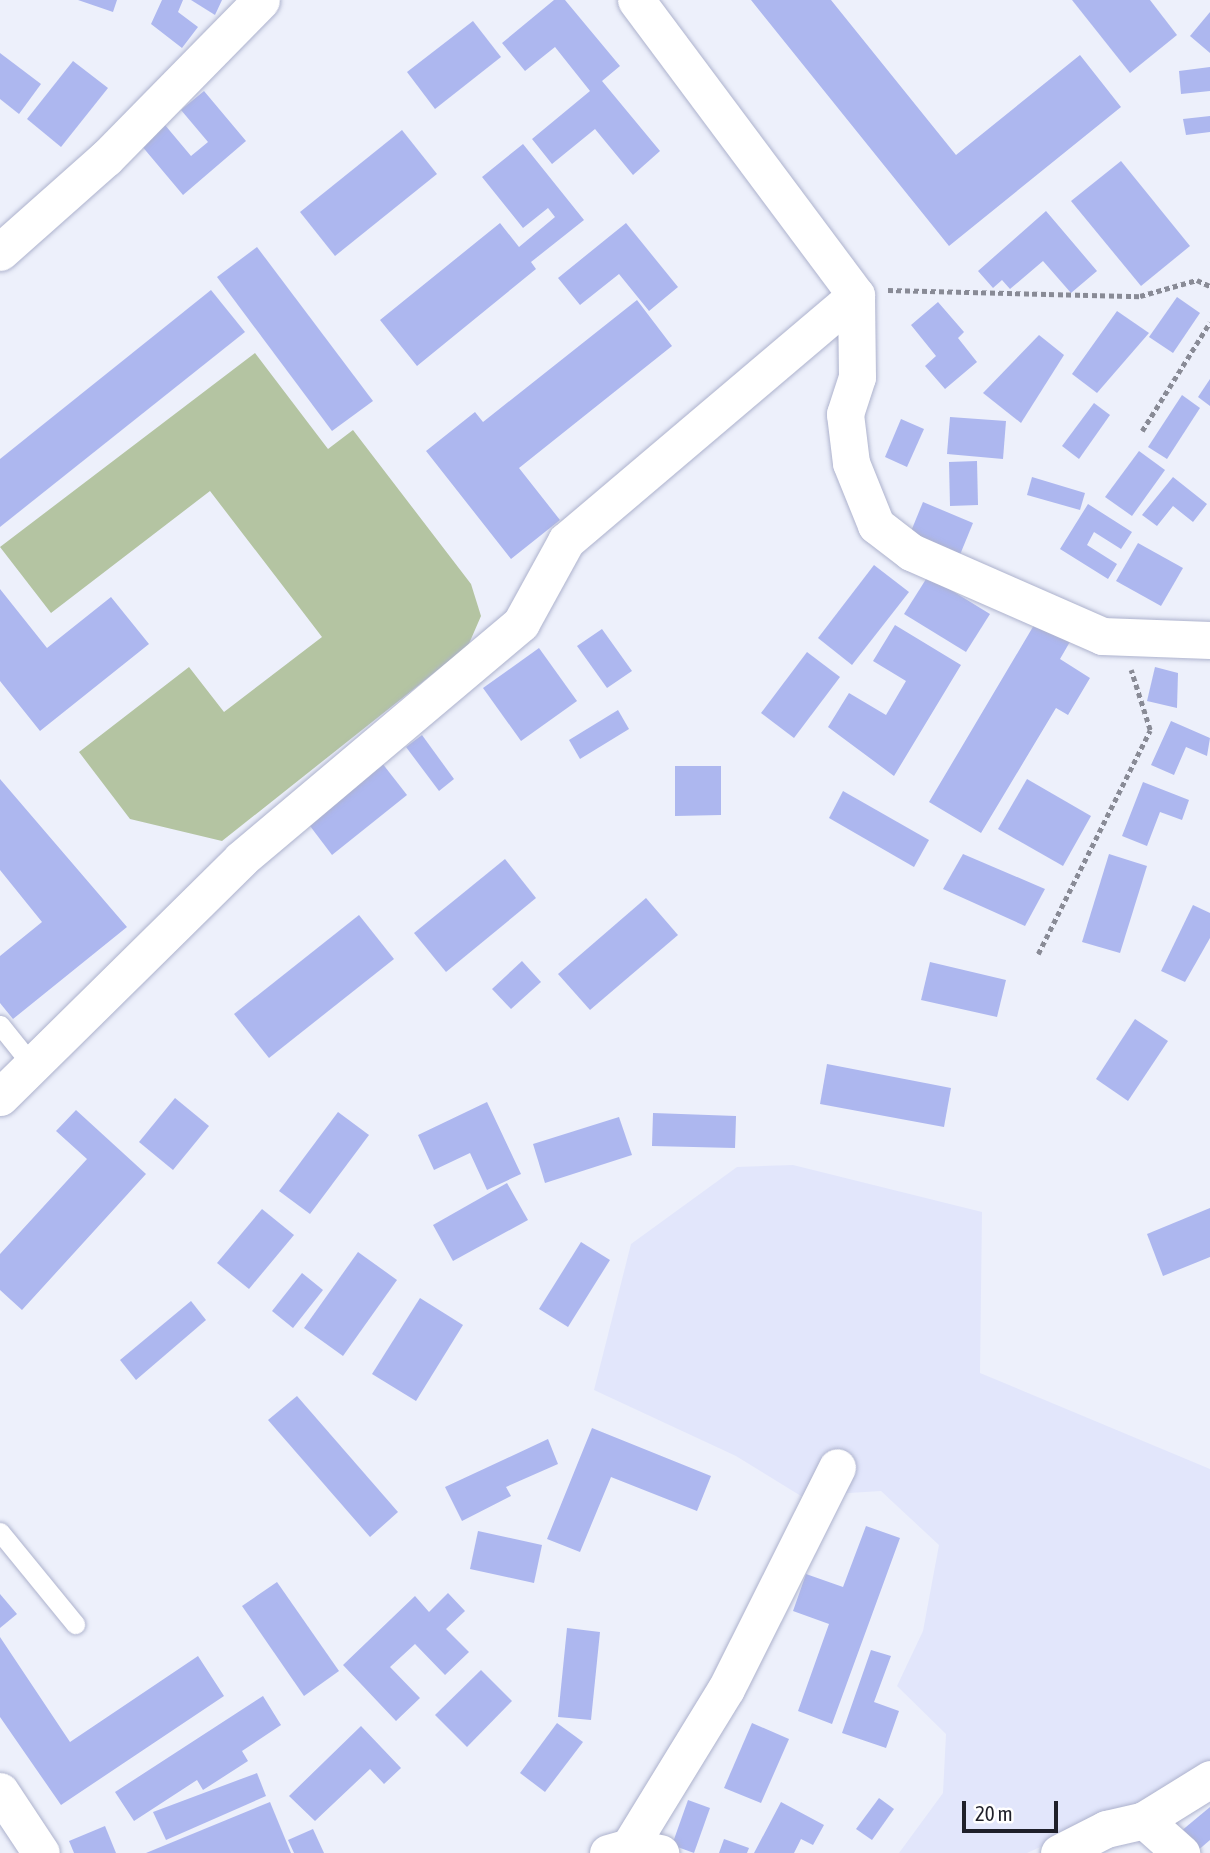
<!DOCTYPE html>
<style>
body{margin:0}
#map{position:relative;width:1210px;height:1853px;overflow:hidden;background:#edf0fb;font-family:"Asap Condensed",sans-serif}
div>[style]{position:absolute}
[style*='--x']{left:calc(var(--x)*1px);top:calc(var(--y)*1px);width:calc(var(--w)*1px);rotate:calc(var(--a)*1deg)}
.built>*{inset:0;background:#e2e6fb}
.green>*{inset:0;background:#b4c4a2}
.building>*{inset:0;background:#adb7ef}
.path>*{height:4.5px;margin-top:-2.25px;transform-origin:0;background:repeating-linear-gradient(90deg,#898b96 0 5px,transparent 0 8.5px)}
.roads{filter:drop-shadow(0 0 2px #adb2cd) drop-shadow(0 0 2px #adb2cd)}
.lane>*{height:19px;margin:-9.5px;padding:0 9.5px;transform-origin:9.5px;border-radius:9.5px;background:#fff}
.street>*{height:37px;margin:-18.5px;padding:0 18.5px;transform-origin:18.5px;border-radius:18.5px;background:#fff}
span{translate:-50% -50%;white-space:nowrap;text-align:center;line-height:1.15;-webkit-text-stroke:6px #fff;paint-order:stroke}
.scale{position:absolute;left:962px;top:1801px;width:96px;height:32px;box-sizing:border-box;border:4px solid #1f202a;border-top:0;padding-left:9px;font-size:21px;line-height:24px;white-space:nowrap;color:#1f202a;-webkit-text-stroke:5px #fff;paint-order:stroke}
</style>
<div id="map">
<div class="built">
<div style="clip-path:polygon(793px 1165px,982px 1212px,980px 1373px,1210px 1469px,1210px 1770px,1027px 1853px,899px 1853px,943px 1793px,946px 1734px,897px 1686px,923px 1631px,939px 1545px,881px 1491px,801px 1496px,736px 1456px,594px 1390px,631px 1244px,737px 1167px)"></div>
</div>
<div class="green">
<div style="clip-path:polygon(255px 353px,328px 449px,353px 430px,471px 584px,481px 616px,468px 646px,222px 841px,130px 819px,79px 752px,189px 667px,224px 712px,322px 637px,210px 491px,51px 613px,0 547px)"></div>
</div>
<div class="building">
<div style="clip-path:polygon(78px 0,117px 0,113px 12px)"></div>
<div style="clip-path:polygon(162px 0,183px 0,178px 12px,198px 27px,182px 48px,151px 24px)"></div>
<div style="clip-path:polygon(191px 0,222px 0,215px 15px)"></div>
<div style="clip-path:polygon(554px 0,565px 0,620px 66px,602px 81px,660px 151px,633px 175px,595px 129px,552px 164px,532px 139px,590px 91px,555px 47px,525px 71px,502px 43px)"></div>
<div style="clip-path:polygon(751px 0,831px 0,956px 155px,1080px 55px,1121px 107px,949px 246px)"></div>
<div style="clip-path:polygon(1072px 0,1150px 0,1177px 35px,1130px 73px)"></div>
<div style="clip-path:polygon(1210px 12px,1210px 53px,1190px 36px)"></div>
<div style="clip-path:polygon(473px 21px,501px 57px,435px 109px,407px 72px)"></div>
<div style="clip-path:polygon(0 53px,41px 84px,19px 114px,0 99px)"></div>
<div style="clip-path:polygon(73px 61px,108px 88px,61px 147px,27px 119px)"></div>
<div style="clip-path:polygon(1210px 67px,1210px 91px,1181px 94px,1179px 71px)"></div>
<div style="clip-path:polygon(204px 91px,246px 141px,183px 195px,141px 145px,165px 125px,191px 156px,208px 142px,181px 110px)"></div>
<div style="clip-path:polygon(1210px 116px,1210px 132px,1186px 135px,1183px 119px)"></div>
<div style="clip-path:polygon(402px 130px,437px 174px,335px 256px,300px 212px)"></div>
<div style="clip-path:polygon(523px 144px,584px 220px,531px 262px,536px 269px,417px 366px,380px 320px,500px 223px,519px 247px,555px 217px,548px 208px,523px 228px,482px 177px)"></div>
<div style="clip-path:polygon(1121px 161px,1190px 246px,1141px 286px,1071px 201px)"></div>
<div style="clip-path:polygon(1046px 211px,1097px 271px,1071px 293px,1043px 261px,1010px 289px,1002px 280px,993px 288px,978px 271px)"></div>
<div style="clip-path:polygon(626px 223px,678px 287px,649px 311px,619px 274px,580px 305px,558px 278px)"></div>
<div style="clip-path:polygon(257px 247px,373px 401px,332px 431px,217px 277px)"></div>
<div style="clip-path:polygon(211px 290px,245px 332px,0 527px,0 459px)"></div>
<div style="clip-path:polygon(1177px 297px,1200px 313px,1173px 353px,1149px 337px)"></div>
<div style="clip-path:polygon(637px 300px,672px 346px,519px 468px,560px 520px,511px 559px,426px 451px,475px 412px,483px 422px)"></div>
<div style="clip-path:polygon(938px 302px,964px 332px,958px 338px,977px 362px,945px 389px,925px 366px,936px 356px,911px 325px)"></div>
<div style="clip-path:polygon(1117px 311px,1149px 333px,1097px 393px,1072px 374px)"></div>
<div style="clip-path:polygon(1039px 335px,1064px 355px,1021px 423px,983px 393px)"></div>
<div style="clip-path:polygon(1210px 379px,1210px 406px,1198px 397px)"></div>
<div style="clip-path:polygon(1182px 395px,1200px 408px,1167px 459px,1148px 447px)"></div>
<div style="clip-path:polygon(1094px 403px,1110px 415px,1079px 459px,1062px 446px)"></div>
<div style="clip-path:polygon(950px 417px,1006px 421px,1003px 459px,947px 454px)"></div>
<div style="clip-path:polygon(901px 419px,924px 429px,907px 467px,885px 457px)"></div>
<div style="clip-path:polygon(1139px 451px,1165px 470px,1132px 516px,1105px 497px)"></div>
<div style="clip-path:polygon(977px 461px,978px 505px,950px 506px,949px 462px)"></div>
<div style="clip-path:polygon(1032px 477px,1085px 493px,1080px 510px,1027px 495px)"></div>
<div style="clip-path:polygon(1173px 477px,1207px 504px,1193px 522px,1173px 506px,1157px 526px,1142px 515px)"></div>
<div style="clip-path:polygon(923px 502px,973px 523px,957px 562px,907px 541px)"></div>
<div style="clip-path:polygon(1088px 504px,1132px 532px,1121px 549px,1094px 532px,1087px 545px,1117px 564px,1108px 579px,1060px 549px)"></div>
<div style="clip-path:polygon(1138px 543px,1183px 568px,1161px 606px,1116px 581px)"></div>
<div style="clip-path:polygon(874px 565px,909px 592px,852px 665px,818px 638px)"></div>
<div style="clip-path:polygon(928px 576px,990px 614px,966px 652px,904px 614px)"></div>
<div style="clip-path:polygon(0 589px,47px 648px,111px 597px,149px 644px,40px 731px,0 681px)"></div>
<div style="clip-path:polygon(1037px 620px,1071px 640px,1060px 659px,1090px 678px,1068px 715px,1056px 708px,981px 833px,929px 802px)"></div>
<div style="clip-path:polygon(895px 625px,961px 665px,894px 776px,828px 727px,849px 693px,886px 715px,906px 681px,873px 661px)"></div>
<div style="clip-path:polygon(602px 629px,632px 671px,607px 688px,577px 646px)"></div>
<div style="clip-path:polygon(539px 648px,577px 701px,521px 741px,483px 688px)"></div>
<div style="clip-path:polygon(807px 652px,840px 677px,794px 738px,761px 713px)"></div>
<div style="clip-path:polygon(1155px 667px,1178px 673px,1177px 708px,1147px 701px)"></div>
<div style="clip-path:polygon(618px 710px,629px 729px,580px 759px,569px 740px)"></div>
<div style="clip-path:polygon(1171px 721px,1210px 738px,1207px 756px,1186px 747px,1174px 775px,1151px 765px)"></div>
<div style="clip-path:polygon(422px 735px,454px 779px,439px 791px,406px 747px)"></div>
<div style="clip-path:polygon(382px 763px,407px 795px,332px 855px,307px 822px)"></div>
<div style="clip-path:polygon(675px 766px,721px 766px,721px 815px,675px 816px)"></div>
<div style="clip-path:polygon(0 779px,127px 927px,13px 1019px,0 1003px,0 956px,42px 922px,0 870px)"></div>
<div style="clip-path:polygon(1027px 779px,1091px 816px,1063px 866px,998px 829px)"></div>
<div style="clip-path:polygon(1143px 782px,1189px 800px,1182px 820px,1160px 812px,1147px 846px,1122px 836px)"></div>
<div style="clip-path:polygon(843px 791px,929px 840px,914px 867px,829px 818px)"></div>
<div style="clip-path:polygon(963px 854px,1045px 889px,1025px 926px,943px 889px)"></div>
<div style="clip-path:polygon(1109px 854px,1147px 866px,1120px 953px,1082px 942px)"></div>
<div style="clip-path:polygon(505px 859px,536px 898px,446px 972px,414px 933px)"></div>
<div style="clip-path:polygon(646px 898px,678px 935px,590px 1010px,558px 974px)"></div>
<div style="clip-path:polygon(1193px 905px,1210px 913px,1210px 938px,1185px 982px,1161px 971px)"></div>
<div style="clip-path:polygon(359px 915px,394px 959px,269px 1058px,234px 1014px)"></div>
<div style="clip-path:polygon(522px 961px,541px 982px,511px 1009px,492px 989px)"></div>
<div style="clip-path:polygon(930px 962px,1006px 980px,997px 1017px,921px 1000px)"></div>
<div style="clip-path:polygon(1135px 1019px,1168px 1041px,1128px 1101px,1096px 1079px)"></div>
<div style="clip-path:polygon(827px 1064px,951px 1088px,944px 1127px,820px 1104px)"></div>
<div style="clip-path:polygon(175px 1098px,209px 1126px,173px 1170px,139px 1142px)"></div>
<div style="clip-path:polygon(487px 1102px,521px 1174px,487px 1190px,470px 1153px,434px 1170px,418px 1135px)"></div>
<div style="clip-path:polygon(76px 1110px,146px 1174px,22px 1310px,0 1290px,0 1254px,87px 1159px,56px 1131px)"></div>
<div style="clip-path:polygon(338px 1112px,369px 1135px,310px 1214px,279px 1191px)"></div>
<div style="clip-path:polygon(653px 1113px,736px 1116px,735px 1148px,652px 1146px)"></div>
<div style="clip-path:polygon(619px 1117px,632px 1155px,545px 1183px,533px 1144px)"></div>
<div style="clip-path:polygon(507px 1183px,528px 1220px,453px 1261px,433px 1225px)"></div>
<div style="clip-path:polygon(1210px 1208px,1210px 1257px,1163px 1276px,1147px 1234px)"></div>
<div style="clip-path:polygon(262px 1209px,294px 1235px,249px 1289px,217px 1263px)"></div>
<div style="clip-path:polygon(581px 1242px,610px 1260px,568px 1327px,539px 1309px)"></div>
<div style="clip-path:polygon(358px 1252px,397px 1280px,343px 1356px,304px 1328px)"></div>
<div style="clip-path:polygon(302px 1273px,323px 1290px,293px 1328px,272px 1311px)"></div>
<div style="clip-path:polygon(420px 1298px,463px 1325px,416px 1401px,372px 1374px)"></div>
<div style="clip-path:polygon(191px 1301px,206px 1320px,136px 1380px,120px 1360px)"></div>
<div style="clip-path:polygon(297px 1396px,398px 1512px,370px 1537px,268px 1420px)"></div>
<div style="clip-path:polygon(592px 1428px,711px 1476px,697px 1511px,611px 1477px,580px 1552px,547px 1539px)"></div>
<div style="clip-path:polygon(548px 1439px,558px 1464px,506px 1487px,511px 1496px,462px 1521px,445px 1487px)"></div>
<div style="clip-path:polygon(866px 1526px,900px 1538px,832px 1724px,798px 1711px,829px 1624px,793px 1611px,806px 1574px,843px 1587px)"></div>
<div style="clip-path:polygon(478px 1531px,542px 1545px,534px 1583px,470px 1569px)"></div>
<div style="clip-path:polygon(277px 1582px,339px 1671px,304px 1696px,242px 1606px)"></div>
<div style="clip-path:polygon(448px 1593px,465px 1611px,446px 1629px,469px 1652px,445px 1675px,415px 1644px,390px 1667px,420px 1698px,396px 1721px,343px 1665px,415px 1596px,429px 1612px)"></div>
<div style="clip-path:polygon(0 1594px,17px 1614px,0 1628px)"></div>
<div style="clip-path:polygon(567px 1628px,600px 1632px,591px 1720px,558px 1717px)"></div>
<div style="clip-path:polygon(0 1637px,70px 1742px,198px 1656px,224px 1696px,61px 1805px,0 1717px)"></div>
<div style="clip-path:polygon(871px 1650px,891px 1656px,874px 1702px,899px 1711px,886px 1748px,842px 1733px)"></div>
<div style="clip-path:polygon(481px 1670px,512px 1701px,467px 1747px,435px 1715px)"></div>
<div style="clip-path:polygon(263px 1696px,281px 1725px,242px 1751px,248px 1761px,203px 1790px,197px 1780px,134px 1821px,115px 1792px)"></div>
<div style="clip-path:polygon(557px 1723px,583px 1742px,545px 1792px,520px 1773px)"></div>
<div style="clip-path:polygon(752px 1723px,789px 1739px,761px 1803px,724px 1788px)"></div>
<div style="clip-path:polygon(361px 1726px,401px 1768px,384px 1784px,370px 1769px,315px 1821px,289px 1796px)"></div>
<div style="clip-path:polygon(257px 1773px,266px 1796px,166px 1840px,153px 1812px)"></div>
<div style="clip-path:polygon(879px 1798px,894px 1809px,872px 1840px,856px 1829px)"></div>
<div style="clip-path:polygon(688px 1800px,710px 1808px,694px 1853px,672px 1845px)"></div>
<div style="clip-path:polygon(270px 1802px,291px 1853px,146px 1853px)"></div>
<div style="clip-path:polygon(781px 1802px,824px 1825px,813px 1845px,801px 1839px,794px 1853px,754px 1853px)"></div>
<div style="clip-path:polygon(1210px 1807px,1210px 1840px,1196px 1852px,1180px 1832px)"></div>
<div style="clip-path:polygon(105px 1826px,116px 1853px,74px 1853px,69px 1841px)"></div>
<div style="clip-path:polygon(313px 1829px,324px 1853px,294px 1853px,288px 1840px)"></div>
<div style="clip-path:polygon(724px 1839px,749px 1848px,747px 1853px,719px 1853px)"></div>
</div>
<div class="path">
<div style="--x:888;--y:290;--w:252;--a:1.4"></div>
<div style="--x:1140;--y:296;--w:59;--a:-15.7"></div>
<div style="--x:1197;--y:280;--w:14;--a:25"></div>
<div style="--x:1142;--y:431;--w:128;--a:-58"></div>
<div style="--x:1038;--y:954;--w:250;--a:-63.4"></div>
<div style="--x:1150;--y:730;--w:63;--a:-107.6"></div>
</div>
<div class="roads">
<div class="lane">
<div style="--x:0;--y:1025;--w:51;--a:51.3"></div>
<div style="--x:0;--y:1532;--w:119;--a:50.8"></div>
</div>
<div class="street">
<div style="--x:636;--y:0;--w:368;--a:53.3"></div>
<div style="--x:856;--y:295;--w:82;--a:89.3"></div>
<div style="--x:857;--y:377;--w:39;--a:108"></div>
<div style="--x:845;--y:414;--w:49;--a:83"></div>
<div style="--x:851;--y:463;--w:67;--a:68"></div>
<div style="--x:876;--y:525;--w:44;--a:37.6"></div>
<div style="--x:911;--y:552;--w:209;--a:23.7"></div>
<div style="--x:1102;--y:636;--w:108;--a:2.1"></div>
<div style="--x:0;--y:252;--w:142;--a:-41.6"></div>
<div style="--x:106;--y:158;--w:221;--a:-45.5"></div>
<div style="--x:0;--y:1097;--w:339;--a:-44.6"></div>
<div style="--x:241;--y:859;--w:366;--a:-40.1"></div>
<div style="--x:521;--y:623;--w:94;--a:-61.2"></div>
<div style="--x:566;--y:541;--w:380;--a:-40.3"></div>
<div style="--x:0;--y:1791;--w:74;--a:56.5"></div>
<div style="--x:1144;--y:1820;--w:78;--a:-31.8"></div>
<div style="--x:629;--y:1847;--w:32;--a:11"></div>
<div style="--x:608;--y:1853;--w:22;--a:-16"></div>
<div style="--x:629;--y:1847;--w:185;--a:-58.5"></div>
<div style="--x:726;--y:1689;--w:248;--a:-63.4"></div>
<div style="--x:1059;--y:1853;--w:53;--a:-27.1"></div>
<div style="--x:1106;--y:1829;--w:39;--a:-13"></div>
<div style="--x:1144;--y:1820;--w:50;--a:41.7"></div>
</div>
</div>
<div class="scale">20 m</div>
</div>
